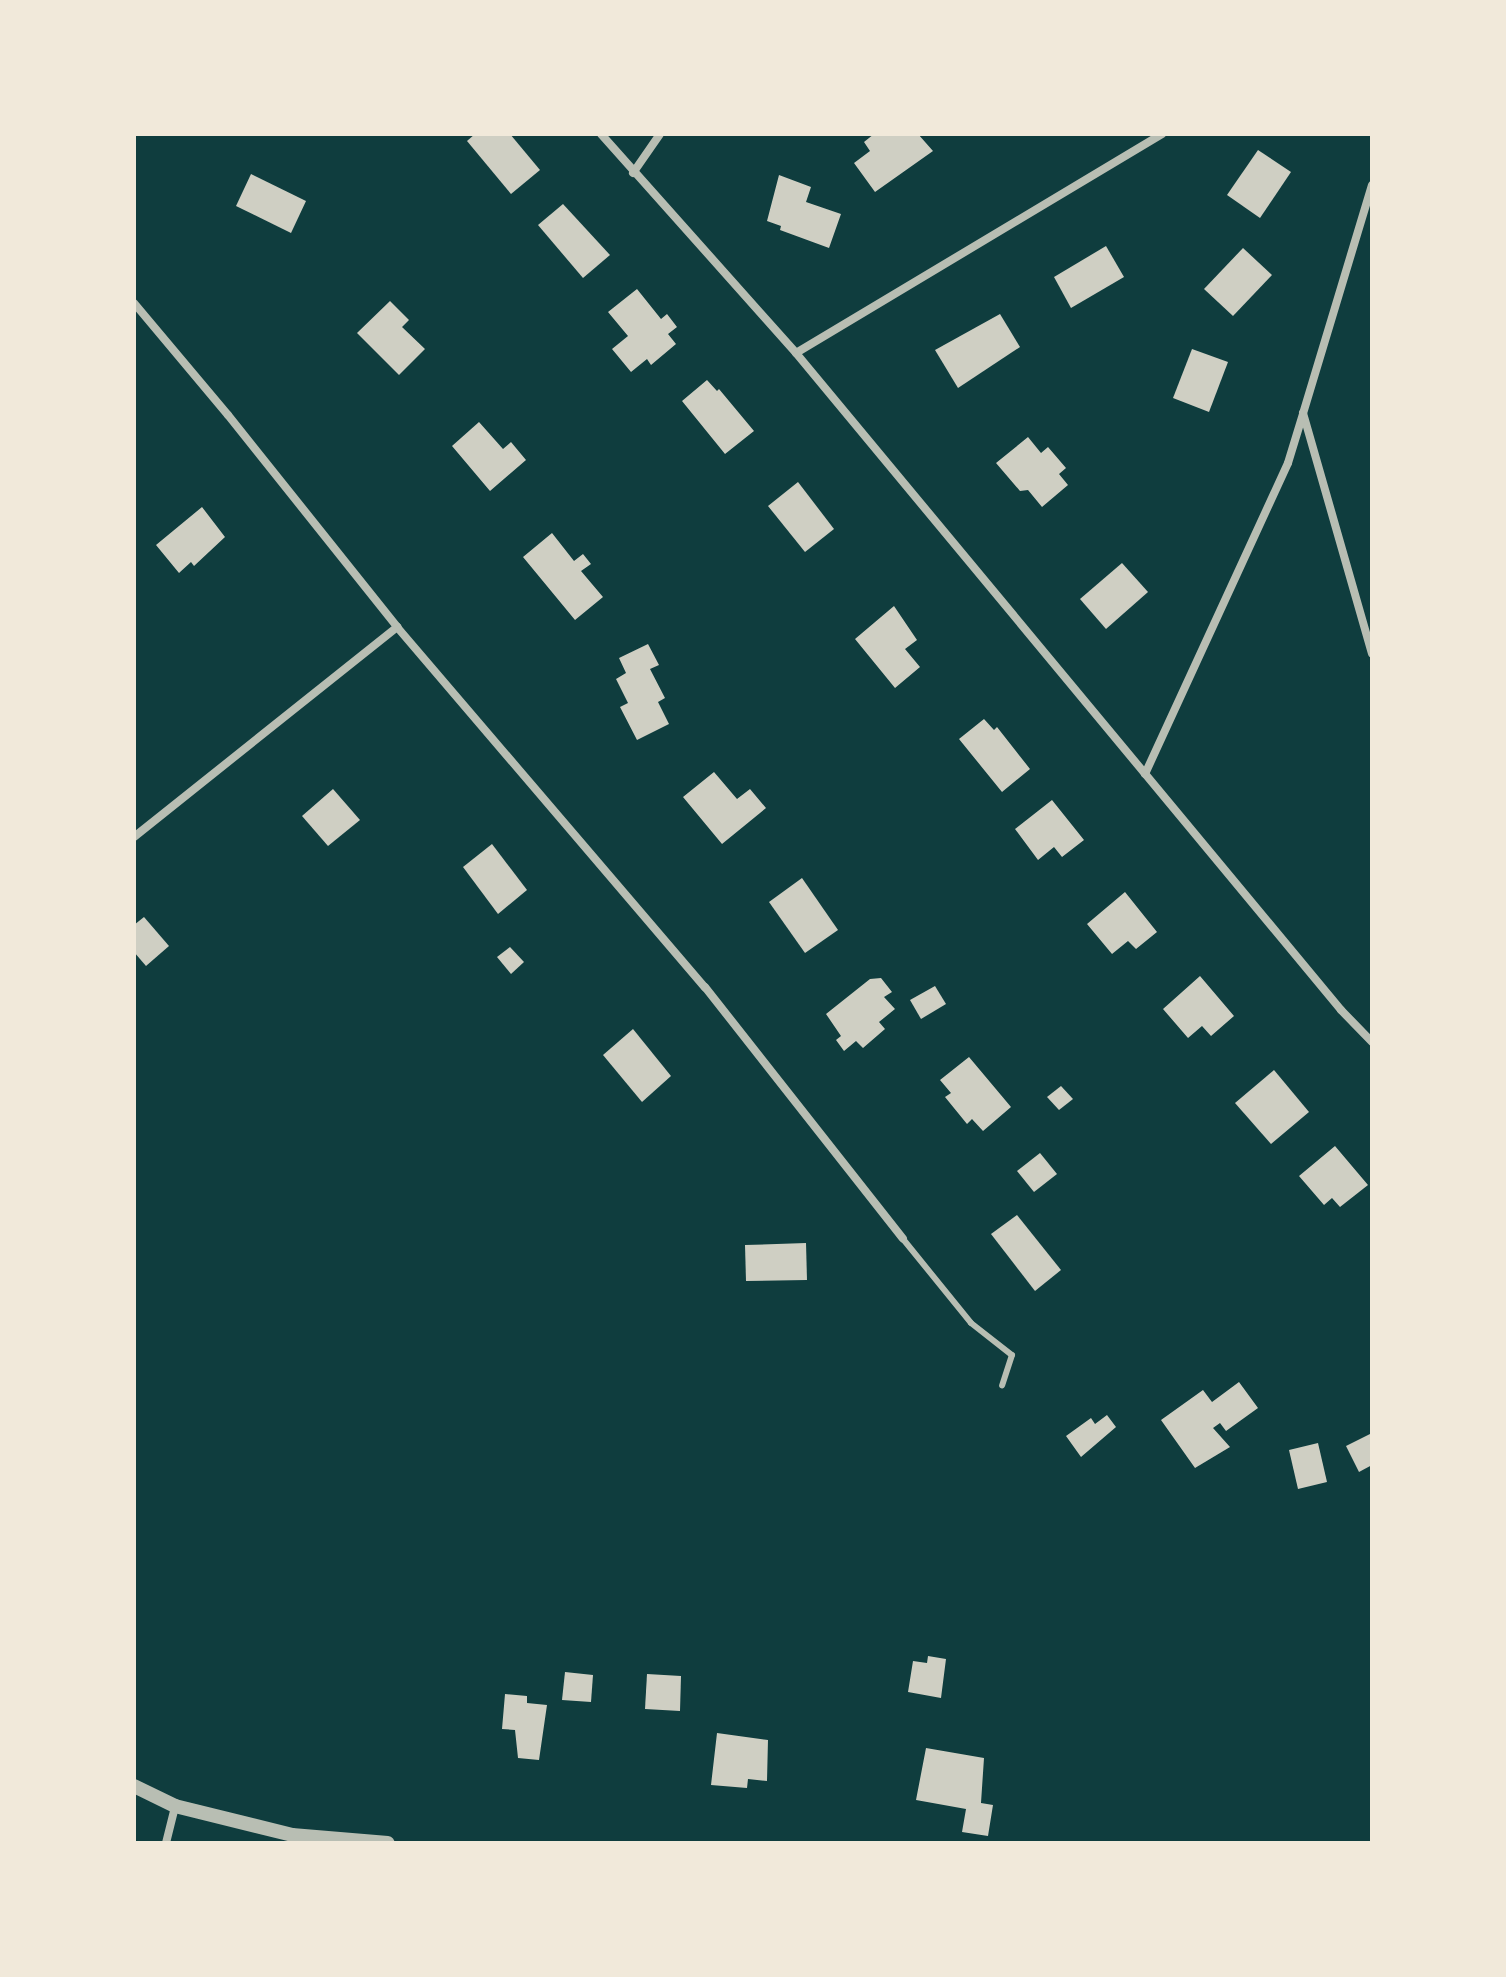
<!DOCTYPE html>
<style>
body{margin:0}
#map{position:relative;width:1506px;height:1977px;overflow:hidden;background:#0f3d3e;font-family:"Archivo Narrow",sans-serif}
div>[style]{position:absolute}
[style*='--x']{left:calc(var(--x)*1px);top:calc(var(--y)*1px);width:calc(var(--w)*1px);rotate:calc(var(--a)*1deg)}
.building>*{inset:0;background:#cfcfc3}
.service>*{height:6px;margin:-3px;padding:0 3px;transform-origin:3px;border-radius:3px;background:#b8beb3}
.minor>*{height:8px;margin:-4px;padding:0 4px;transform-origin:4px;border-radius:4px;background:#b8beb3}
.tertiary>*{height:14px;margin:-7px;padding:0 7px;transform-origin:7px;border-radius:7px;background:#b8beb3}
span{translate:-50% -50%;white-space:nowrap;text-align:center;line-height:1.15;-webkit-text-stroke:6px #f1e9da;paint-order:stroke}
.frame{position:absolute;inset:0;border:136px solid #f1e9da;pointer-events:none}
</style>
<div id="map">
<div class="building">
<div style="clip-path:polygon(475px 134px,510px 134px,540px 170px,511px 194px,467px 141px)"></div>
<div style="clip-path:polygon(874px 134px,918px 134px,933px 151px,875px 192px,854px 163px,870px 151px,864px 142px)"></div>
<div style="clip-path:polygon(1258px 150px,1291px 172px,1260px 218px,1227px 195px)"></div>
<div style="clip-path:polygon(251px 174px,306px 201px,291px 233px,236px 206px)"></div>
<div style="clip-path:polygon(779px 175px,811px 187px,806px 202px,841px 214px,829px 248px,780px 230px,781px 226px,767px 221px)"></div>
<div style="clip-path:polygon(563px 204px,610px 255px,583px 278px,538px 225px)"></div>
<div style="clip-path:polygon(1106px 246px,1124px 277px,1071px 308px,1054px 277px)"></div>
<div style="clip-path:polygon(1243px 248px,1272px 275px,1233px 316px,1204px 289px)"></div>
<div style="clip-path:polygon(637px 289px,661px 319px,667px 314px,677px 327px,668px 334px,676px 344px,651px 365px,647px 359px,631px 372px,612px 349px,628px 336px,608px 312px)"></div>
<div style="clip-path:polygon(390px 301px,409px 320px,402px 327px,425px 349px,399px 375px,357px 333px)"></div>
<div style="clip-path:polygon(1000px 314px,1020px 347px,958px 388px,935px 350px)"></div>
<div style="clip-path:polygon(1192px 349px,1228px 362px,1209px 412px,1173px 398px)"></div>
<div style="clip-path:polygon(707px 380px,717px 391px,719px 389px,754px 431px,725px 454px,682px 401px)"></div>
<div style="clip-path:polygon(479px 422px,503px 449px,511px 442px,526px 460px,490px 491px,452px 446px)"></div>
<div style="clip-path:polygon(1028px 437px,1041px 453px,1048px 447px,1066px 468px,1059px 474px,1068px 485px,1042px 507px,1028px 490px,1020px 491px,996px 463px)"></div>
<div style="clip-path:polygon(798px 482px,834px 529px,805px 552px,768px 506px)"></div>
<div style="clip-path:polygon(202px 507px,225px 537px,194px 566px,191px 562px,179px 573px,156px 545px)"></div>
<div style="clip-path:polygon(552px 533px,574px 561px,583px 554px,591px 564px,581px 571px,603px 597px,575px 620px,523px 557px)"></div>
<div style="clip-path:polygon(1122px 563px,1148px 592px,1106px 629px,1080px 599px)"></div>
<div style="clip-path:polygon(894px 606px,917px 640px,905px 649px,920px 667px,895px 688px,855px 639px)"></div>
<div style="clip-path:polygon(648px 644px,659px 665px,650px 669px,665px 698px,658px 702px,669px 724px,637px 740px,620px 707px,628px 703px,616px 679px,626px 673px,619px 658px)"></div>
<div style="clip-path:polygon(984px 719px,994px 730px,997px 727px,1030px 769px,1002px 792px,959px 739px)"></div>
<div style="clip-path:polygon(714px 772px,737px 799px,750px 789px,766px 808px,722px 844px,683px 797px)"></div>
<div style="clip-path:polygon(333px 789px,360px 820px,328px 846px,302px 816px)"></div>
<div style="clip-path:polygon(1052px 800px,1084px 840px,1062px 857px,1054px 847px,1038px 860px,1015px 829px)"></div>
<div style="clip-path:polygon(492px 844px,527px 890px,498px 914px,463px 867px)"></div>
<div style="clip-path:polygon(802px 878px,838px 930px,805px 953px,769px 902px)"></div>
<div style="clip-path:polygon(1125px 892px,1157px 932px,1136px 949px,1128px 941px,1112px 954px,1087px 924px)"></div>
<div style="clip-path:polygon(144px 917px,169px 946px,146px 966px,134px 952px,134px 925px)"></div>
<div style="clip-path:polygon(510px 947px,524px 962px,511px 974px,497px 957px)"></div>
<div style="clip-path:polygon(1200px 976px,1234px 1016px,1211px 1036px,1202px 1026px,1188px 1038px,1163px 1009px)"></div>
<div style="clip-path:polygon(881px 978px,892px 992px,884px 997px,895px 1009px,879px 1022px,885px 1029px,863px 1048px,856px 1041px,844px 1051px,836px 1040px,841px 1036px,826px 1014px,870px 979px)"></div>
<div style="clip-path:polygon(935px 986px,946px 1004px,921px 1019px,910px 1000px)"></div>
<div style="clip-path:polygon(633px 1029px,671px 1076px,642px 1102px,603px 1055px)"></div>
<div style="clip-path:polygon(969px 1057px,1011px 1107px,983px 1131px,972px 1119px,967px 1124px,945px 1097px,951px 1093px,940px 1080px)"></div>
<div style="clip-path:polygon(1274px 1070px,1309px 1112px,1271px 1144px,1235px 1103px)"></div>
<div style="clip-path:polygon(1061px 1086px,1073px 1099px,1059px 1110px,1047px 1097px)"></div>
<div style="clip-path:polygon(1335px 1146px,1368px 1185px,1340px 1207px,1332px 1198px,1324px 1205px,1299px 1176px)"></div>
<div style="clip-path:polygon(1040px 1153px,1057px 1174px,1034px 1192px,1017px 1171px)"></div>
<div style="clip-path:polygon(1017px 1215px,1061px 1270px,1035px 1291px,991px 1234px)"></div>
<div style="clip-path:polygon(806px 1243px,807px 1280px,746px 1281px,745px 1245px)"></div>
<div style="clip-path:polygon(1239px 1382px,1258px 1408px,1226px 1431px,1220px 1423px,1213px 1428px,1230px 1447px,1195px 1468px,1161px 1420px,1203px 1390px,1212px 1402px)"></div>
<div style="clip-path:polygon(1107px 1415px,1116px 1427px,1081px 1457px,1066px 1436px,1091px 1418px,1095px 1424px)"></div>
<div style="clip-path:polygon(1372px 1433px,1372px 1465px,1359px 1472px,1346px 1446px)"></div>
<div style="clip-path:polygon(1318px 1443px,1327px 1482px,1298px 1489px,1289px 1450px)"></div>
<div style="clip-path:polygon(928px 1656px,946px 1659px,941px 1698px,908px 1692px,913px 1661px,927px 1663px)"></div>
<div style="clip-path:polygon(565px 1672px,593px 1675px,591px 1702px,562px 1700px)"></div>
<div style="clip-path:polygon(647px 1674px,681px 1676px,680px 1711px,645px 1709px)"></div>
<div style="clip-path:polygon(505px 1694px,527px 1696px,527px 1703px,547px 1705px,539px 1760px,518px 1758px,515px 1730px,502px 1729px)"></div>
<div style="clip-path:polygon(717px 1733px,768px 1740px,767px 1781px,748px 1779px,747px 1788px,711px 1785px)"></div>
<div style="clip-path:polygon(926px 1748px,984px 1758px,981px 1803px,993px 1805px,988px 1836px,962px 1832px,966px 1809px,916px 1800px)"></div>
</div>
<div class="service">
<div style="--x:903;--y:1239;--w:108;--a:51"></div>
<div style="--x:971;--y:1323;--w:52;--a:38"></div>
<div style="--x:1012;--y:1355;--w:32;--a:108"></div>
</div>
<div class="minor">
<div style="--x:601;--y:134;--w:293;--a:48.3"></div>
<div style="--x:796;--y:353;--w:854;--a:50.32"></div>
<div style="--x:1341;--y:1010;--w:45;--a:45.9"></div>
<div style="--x:633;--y:173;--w:47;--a:-55.3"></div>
<div style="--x:1372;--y:185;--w:238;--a:106.8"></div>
<div style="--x:1303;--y:413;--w:250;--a:74"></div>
<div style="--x:134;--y:303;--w:146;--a:50"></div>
<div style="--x:228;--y:415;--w:271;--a:51.4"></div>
<div style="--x:397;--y:627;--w:474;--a:49.5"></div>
<div style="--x:705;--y:987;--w:320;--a:51.8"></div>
<div style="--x:796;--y:353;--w:427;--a:-30.9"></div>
<div style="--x:1145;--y:774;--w:342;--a:-65.3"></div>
<div style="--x:1288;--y:463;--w:51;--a:-73"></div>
<div style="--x:134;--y:837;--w:337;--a:-38.6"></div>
<div style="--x:166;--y:1843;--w:38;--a:-76"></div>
</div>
<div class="tertiary">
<div style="--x:134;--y:1786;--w:46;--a:26"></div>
<div style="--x:175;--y:1806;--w:121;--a:13.9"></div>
<div style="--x:292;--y:1835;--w:96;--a:4.8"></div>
</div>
<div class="frame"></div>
</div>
